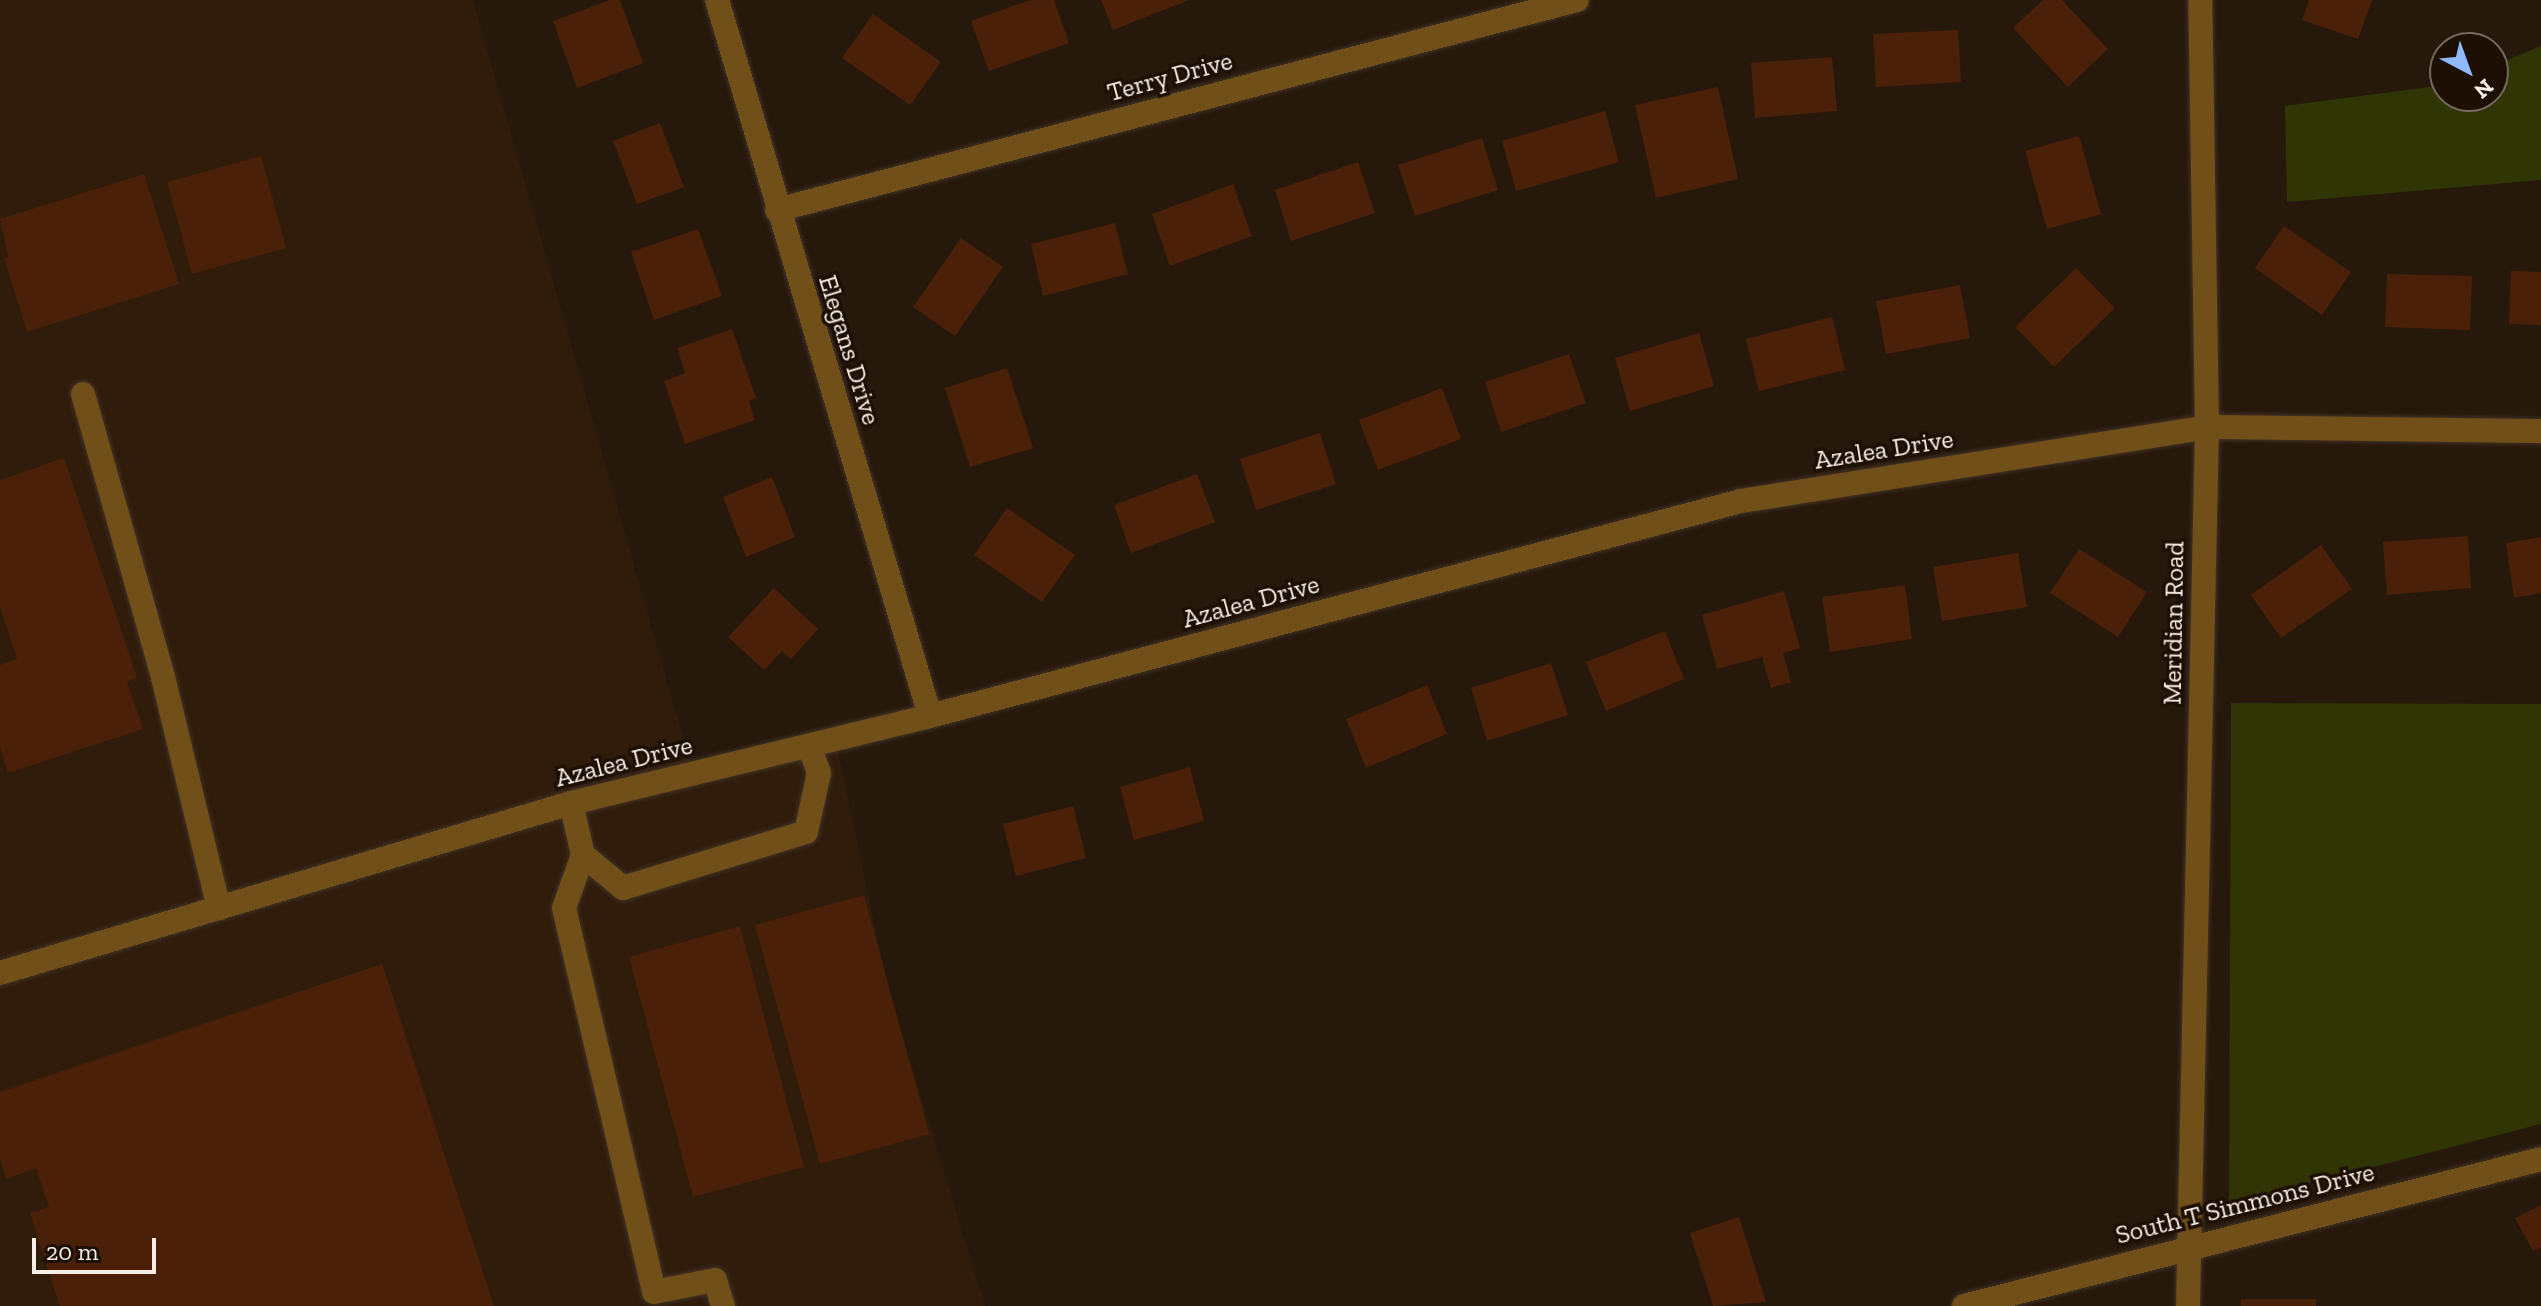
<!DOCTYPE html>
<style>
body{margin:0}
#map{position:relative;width:2541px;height:1306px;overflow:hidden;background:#27180c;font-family:"Zilla Slab",serif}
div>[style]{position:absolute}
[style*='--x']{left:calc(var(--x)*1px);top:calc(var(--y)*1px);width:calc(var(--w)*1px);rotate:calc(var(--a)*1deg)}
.built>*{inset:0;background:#301c0b}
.green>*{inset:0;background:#303506}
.building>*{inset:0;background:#4b2008}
.roads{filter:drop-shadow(0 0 2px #403226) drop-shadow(0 0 2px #403226)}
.minor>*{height:24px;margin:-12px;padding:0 12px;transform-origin:12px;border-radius:12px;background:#714f18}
span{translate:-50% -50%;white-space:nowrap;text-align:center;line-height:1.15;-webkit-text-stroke:7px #1d0f04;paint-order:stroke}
.street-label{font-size:26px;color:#f9eee6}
.north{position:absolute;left:2429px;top:32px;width:80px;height:80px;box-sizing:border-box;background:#1d0f04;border:2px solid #75685e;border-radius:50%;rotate:139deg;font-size:22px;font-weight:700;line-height:32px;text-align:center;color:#f9eee6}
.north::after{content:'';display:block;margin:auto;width:28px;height:36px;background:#8eb9fc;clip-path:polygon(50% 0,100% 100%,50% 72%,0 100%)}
.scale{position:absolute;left:32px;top:1238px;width:124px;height:36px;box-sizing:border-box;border:4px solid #f9eee6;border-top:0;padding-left:10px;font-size:24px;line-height:28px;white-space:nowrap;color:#f9eee6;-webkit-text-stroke:6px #1d0f04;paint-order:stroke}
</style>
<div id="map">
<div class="built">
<div style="clip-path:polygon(0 0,473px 0,691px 766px,835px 736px,887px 985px,985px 1306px,0 1306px)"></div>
</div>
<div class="green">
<div style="clip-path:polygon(2541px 46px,2541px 180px,2287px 202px,2285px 106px,2445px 85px,2445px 96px,2493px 96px,2493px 66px)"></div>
<div style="clip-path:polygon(2231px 703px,2541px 704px,2541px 1124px,2229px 1204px)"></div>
</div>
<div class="building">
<div style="clip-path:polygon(610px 0,620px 0,643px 63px,577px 88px,553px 21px)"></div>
<div style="clip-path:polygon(1030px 0,1054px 0,1069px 43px,989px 71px,971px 21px)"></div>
<div style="clip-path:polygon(1101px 0,1189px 0,1113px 30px)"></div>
<div style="clip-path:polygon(2043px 0,2062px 0,2108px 49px,2068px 87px,2013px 28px)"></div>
<div style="clip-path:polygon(2309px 0,2372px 0,2358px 39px,2302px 20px)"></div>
<div style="clip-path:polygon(873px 14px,941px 62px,910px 105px,842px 58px)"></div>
<div style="clip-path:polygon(1958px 30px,1961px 82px,1876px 87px,1873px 34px)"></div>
<div style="clip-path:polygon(1832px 57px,1837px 111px,1755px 118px,1751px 63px)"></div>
<div style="clip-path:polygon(1718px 87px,1738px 179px,1656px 198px,1635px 105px)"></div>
<div style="clip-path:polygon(1605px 111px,1619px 162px,1516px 191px,1502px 141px)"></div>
<div style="clip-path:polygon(660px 123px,684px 187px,637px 204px,613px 141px)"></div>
<div style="clip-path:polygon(2079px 136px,2101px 214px,2047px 229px,2025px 151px)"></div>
<div style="clip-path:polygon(1482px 138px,1498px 190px,1415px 216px,1398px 165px)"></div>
<div style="clip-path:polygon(261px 156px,286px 248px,192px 274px,167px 182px)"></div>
<div style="clip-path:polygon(1358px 162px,1375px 213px,1291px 241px,1275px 190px)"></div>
<div style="clip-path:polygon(144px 174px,179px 284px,27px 332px,4px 258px,8px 257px,0 219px)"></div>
<div style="clip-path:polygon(1233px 184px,1252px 236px,1170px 266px,1152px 214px)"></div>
<div style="clip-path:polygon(1115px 223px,1128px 274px,1043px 296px,1031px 244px)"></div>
<div style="clip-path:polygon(2284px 226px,2351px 272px,2322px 315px,2255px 268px)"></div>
<div style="clip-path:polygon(698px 229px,722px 296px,654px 320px,631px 252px)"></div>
<div style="clip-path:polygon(961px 238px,1003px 267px,955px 336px,913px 307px)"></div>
<div style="clip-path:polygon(2076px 268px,2115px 308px,2054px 367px,2015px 327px)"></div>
<div style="clip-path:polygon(2511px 271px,2541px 272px,2541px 325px,2509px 324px)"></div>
<div style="clip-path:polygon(2387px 274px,2472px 276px,2470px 330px,2385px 327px)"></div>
<div style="clip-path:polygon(1960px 285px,1970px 338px,1886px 354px,1876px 301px)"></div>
<div style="clip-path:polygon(1832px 317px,1845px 370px,1759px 391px,1746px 339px)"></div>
<div style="clip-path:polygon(732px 329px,756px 398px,749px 401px,755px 420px,685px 444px,664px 381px,685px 373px,677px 348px)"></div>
<div style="clip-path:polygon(1699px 333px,1714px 386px,1630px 411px,1615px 358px)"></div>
<div style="clip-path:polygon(1569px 354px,1586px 403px,1501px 432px,1485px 382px)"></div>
<div style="clip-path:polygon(1007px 368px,1033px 448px,970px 467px,945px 388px)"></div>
<div style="clip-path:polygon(1442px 388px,1461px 439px,1378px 470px,1359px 420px)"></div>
<div style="clip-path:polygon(1320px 433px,1336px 484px,1256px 510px,1240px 459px)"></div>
<div style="clip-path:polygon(64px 458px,137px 678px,127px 682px,143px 729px,8px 773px,0 747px,0 665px,17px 659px,0 607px,0 480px)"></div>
<div style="clip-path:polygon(1197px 474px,1215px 522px,1131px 553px,1114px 505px)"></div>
<div style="clip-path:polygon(772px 477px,795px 537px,746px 557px,723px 497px)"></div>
<div style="clip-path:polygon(1007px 508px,1075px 555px,1042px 602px,974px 555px)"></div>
<div style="clip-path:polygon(2468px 536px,2471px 588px,2387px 595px,2383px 542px)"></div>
<div style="clip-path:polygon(2541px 537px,2541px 593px,2514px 598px,2506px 543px)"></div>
<div style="clip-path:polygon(2321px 545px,2352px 589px,2281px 638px,2251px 595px)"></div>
<div style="clip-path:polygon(2079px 549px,2147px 592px,2118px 637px,2050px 593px)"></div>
<div style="clip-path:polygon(2018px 553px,2027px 607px,1942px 621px,1933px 567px)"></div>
<div style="clip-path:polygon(1905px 585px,1912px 639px,1830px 652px,1822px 597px)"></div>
<div style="clip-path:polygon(774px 588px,818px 629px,791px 659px,782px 651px,764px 670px,728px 637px)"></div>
<div style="clip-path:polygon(1784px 591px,1800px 648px,1783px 653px,1791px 682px,1771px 688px,1762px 657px,1717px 669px,1702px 615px)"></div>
<div style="clip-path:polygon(1665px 631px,1684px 679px,1606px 711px,1586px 662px)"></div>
<div style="clip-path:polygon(1551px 663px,1568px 715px,1487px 741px,1471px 688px)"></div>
<div style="clip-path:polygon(1427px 685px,1447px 734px,1366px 768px,1346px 719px)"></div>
<div style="clip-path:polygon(1190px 767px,1204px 821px,1134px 840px,1120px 787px)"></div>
<div style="clip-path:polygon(1073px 806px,1086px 858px,1016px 876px,1003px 824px)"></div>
<div style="clip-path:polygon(864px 895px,929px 1134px,820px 1164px,755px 925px)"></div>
<div style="clip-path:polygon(740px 926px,804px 1167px,693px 1197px,629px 957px)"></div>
<div style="clip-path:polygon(382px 964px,494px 1306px,60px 1306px,30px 1213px,49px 1207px,36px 1168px,6px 1179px,0 1159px,0 1092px)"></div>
<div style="clip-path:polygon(2541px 1205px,2541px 1247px,2533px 1251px,2515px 1218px)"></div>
<div style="clip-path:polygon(1739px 1217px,1766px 1302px,1713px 1306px,1690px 1233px)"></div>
<div style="clip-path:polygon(2241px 1299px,2316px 1299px,2316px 1306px,2241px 1306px)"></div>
</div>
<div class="roads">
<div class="minor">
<div style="--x:717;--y:0;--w:747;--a:73.43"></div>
<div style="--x:777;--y:210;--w:827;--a:-14.71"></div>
<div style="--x:83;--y:394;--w:294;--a:74.2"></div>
<div style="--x:163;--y:677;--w:238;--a:76.4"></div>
<div style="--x:571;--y:803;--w:53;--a:77"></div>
<div style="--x:583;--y:855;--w:56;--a:109.7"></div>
<div style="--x:564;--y:908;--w:394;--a:76.8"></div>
<div style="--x:654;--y:1292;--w:62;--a:-11.1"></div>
<div style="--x:715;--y:1280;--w:27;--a:73"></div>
<div style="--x:583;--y:855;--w:52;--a:39.5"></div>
<div style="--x:623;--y:888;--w:191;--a:-17"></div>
<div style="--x:806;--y:832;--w:60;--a:-77.6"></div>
<div style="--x:819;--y:773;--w:29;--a:-110"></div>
<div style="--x:0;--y:973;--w:596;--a:-16.58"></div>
<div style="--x:571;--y:803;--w:369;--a:-13.6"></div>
<div style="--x:930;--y:716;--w:839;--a:-14.85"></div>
<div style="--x:1741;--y:501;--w:472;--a:-9"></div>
<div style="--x:2207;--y:427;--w:334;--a:0.7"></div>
<div style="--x:1964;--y:1306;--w:595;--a:-14.29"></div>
<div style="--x:2188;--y:1306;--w:879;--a:-88.76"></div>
<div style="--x:2207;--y:427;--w:427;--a:-90.9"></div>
</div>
</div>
<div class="street-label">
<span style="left:1170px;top:77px;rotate:-15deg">Terry Drive</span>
<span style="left:849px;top:350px;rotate:73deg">Elegans Drive</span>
<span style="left:1884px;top:450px;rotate:-9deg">Azalea Drive</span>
<span style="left:1251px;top:602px;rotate:-15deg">Azalea Drive</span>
<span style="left:2174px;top:623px;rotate:-89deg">Meridian Road</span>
<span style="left:624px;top:762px;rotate:-14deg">Azalea Drive</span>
<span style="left:2245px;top:1204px;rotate:-14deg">South T Simmons Drive</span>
</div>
<div class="north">N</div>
<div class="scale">20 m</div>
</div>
